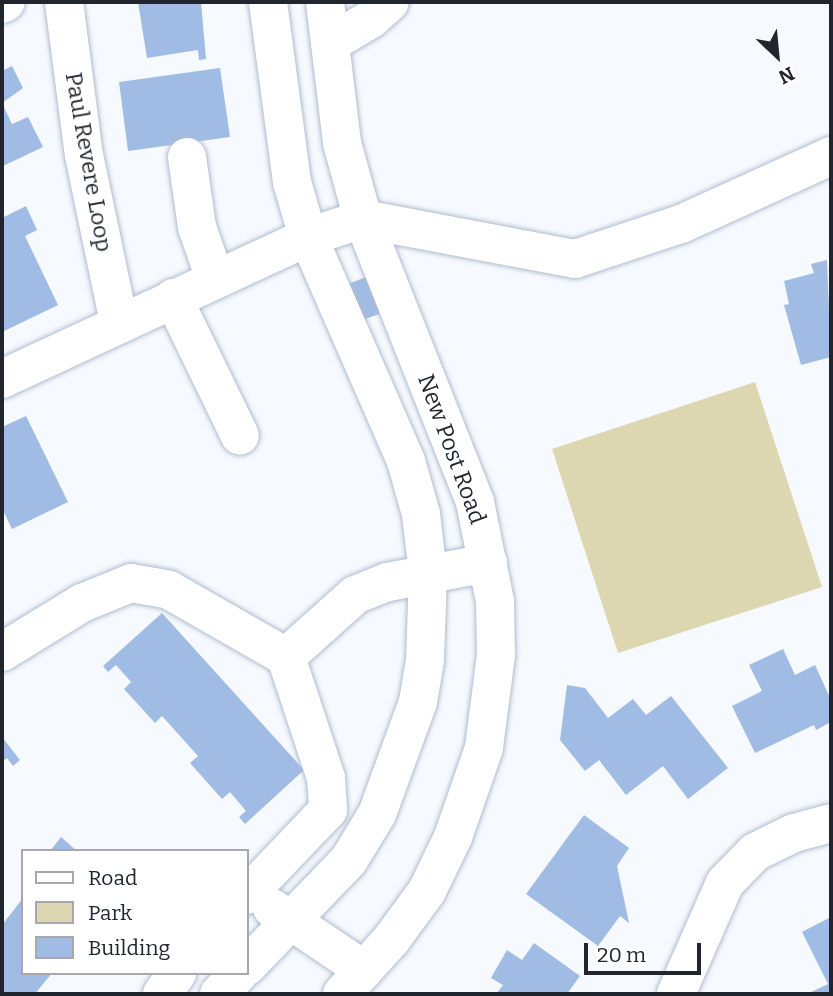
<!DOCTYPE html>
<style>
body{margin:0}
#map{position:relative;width:833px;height:996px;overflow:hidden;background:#f6f9fd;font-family:Bitter,serif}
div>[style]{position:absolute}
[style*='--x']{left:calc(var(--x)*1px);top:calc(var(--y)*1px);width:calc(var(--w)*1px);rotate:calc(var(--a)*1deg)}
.green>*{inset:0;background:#dcd7b1}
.building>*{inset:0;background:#a1bce4}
.roads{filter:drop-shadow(0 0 2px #afbcd0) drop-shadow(0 0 2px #afbcd0)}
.minor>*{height:38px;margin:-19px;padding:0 19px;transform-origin:19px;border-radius:19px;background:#fff}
span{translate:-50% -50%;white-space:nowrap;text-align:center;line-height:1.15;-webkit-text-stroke:5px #fff;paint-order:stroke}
.street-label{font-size:23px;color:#21262e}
.frame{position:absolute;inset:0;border:4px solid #21262e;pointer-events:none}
.legend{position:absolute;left:21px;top:849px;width:228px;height:126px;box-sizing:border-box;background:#fff;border:2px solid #a6a8ab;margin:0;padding:9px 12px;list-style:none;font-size:21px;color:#21262e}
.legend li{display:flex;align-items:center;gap:14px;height:35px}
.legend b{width:35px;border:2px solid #a6a8ab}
.north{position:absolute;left:742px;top:21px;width:70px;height:70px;-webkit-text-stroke:5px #fff;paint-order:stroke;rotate:154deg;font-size:19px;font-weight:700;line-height:28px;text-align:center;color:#21262e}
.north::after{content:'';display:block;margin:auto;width:24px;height:32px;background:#21262e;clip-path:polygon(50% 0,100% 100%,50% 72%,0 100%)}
.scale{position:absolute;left:584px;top:943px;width:117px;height:32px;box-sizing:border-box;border:4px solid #21262e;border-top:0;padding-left:9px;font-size:21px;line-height:24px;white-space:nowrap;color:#21262e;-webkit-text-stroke:5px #fff;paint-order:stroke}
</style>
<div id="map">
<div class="green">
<div style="clip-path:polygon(755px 382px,822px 587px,618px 653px,552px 449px)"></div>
</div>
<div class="building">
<div style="clip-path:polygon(138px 2px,201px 2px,206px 59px,199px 60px,198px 50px,147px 58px)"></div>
<div style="clip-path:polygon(12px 66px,23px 88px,2px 103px,12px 124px,28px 117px,43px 147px,3px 166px,2px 164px,2px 71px)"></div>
<div style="clip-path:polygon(220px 68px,230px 137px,128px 151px,119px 82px)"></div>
<div style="clip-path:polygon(26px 206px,37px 230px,25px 236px,58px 305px,2px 332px,2px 218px)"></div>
<div style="clip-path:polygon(827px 260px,831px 357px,801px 365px,784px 305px,789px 304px,784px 281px,814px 273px,811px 264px)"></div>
<div style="clip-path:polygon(376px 273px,390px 310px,357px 322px,343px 286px)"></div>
<div style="clip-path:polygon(26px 416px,68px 502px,12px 529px,2px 508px,2px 427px)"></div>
<div style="clip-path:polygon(162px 613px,304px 770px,245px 824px,239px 817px,246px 811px,230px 792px,222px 799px,190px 763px,198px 756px,162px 716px,155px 723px,124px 689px,131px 682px,116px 665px,108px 672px,103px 666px)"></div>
<div style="clip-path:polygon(783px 649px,795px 675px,815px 665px,831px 700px,831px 722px,816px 730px,814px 725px,755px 753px,732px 706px,762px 691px,749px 665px)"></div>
<div style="clip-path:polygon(567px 685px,585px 688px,608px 718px,633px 699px,646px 715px,671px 696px,728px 768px,688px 799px,663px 766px,626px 795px,599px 760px,585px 771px,560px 740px)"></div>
<div style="clip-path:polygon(2px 737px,20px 760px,13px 766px,7px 758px,2px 762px)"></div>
<div style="clip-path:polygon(584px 815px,629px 848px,617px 866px,629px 923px,620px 916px,598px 946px,526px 894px)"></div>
<div style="clip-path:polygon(61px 837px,77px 851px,50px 851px)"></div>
<div style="clip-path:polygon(23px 898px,23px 973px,52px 973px,35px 994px,2px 994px,2px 925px)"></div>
<div style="clip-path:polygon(831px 917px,831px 994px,807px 994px,828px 984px,802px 932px)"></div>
<div style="clip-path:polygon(534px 943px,580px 976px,567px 994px,496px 994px,503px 985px,491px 978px,507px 950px,522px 960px)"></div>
</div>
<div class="roads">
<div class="minor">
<div style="--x:64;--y:2;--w:154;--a:82.6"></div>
<div style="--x:84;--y:155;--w:171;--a:78.2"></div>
<div style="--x:325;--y:2;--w:142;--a:83.1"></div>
<div style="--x:342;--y:143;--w:79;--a:74.6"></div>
<div style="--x:363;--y:219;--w:304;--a:68.4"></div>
<div style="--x:475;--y:502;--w:101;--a:78.6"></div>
<div style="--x:495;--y:601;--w:54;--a:88.9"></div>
<div style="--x:496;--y:655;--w:94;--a:97.4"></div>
<div style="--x:484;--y:748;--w:94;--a:109.2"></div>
<div style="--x:453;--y:837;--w:60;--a:115.7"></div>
<div style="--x:427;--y:891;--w:61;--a:126.3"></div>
<div style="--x:391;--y:940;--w:73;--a:132.2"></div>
<div style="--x:2;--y:4;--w:4;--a:-27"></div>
<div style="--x:330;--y:43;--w:48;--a:-30.3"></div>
<div style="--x:371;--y:19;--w:25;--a:-42"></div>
<div style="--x:187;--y:157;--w:71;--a:81.9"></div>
<div style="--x:197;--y:227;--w:55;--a:70.9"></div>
<div style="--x:173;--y:298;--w:153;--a:64.1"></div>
<div style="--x:2;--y:379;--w:337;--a:-24.9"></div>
<div style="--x:308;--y:237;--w:58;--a:-18.1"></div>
<div style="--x:363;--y:219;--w:216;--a:10.7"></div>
<div style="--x:575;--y:259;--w:112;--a:-18.3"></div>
<div style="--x:681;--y:224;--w:165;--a:-24.4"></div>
<div style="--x:2;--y:652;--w:94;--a:-31.5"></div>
<div style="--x:82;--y:603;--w:53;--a:-22.2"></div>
<div style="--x:131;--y:583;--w:39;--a:10"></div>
<div style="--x:169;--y:590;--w:135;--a:29.8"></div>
<div style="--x:286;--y:657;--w:127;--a:71.7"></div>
<div style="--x:326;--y:778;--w:32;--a:86"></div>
<div style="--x:328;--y:810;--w:117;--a:133.6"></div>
<div style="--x:286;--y:657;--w:93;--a:-41.9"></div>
<div style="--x:355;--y:595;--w:35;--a:-22"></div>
<div style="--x:388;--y:582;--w:102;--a:-10.8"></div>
<div style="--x:272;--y:908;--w:111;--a:34"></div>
<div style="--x:247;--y:966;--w:147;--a:-46.1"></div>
<div style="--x:349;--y:860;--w:54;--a:-58.7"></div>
<div style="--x:377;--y:814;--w:119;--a:-69.9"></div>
<div style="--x:418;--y:702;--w:43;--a:-80.5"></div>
<div style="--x:425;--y:660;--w:87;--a:-88"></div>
<div style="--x:428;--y:573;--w:59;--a:-96.8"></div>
<div style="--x:421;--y:514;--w:55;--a:-105.8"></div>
<div style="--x:406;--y:461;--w:244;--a:-113.6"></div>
<div style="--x:308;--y:237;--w:57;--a:-106.2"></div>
<div style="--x:292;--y:182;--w:182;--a:-97.6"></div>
<div style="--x:162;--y:994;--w:26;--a:-54"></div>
<div style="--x:219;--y:994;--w:29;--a:-46"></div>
<div style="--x:676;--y:994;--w:121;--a:-66.2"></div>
<div style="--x:725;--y:883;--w:43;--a:-45.9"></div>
<div style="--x:755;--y:852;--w:43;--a:-26"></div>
<div style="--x:794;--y:833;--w:38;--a:-15"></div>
</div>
</div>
<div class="street-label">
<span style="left:89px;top:162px;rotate:80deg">Paul Revere Loop</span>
<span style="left:452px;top:449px;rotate:70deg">New Post Road</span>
</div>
<div class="frame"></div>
<ul class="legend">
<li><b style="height:9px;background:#fff"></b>Road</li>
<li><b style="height:19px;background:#dcd7b1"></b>Park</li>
<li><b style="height:19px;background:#a1bce4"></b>Building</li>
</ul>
<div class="north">N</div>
<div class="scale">20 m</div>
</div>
